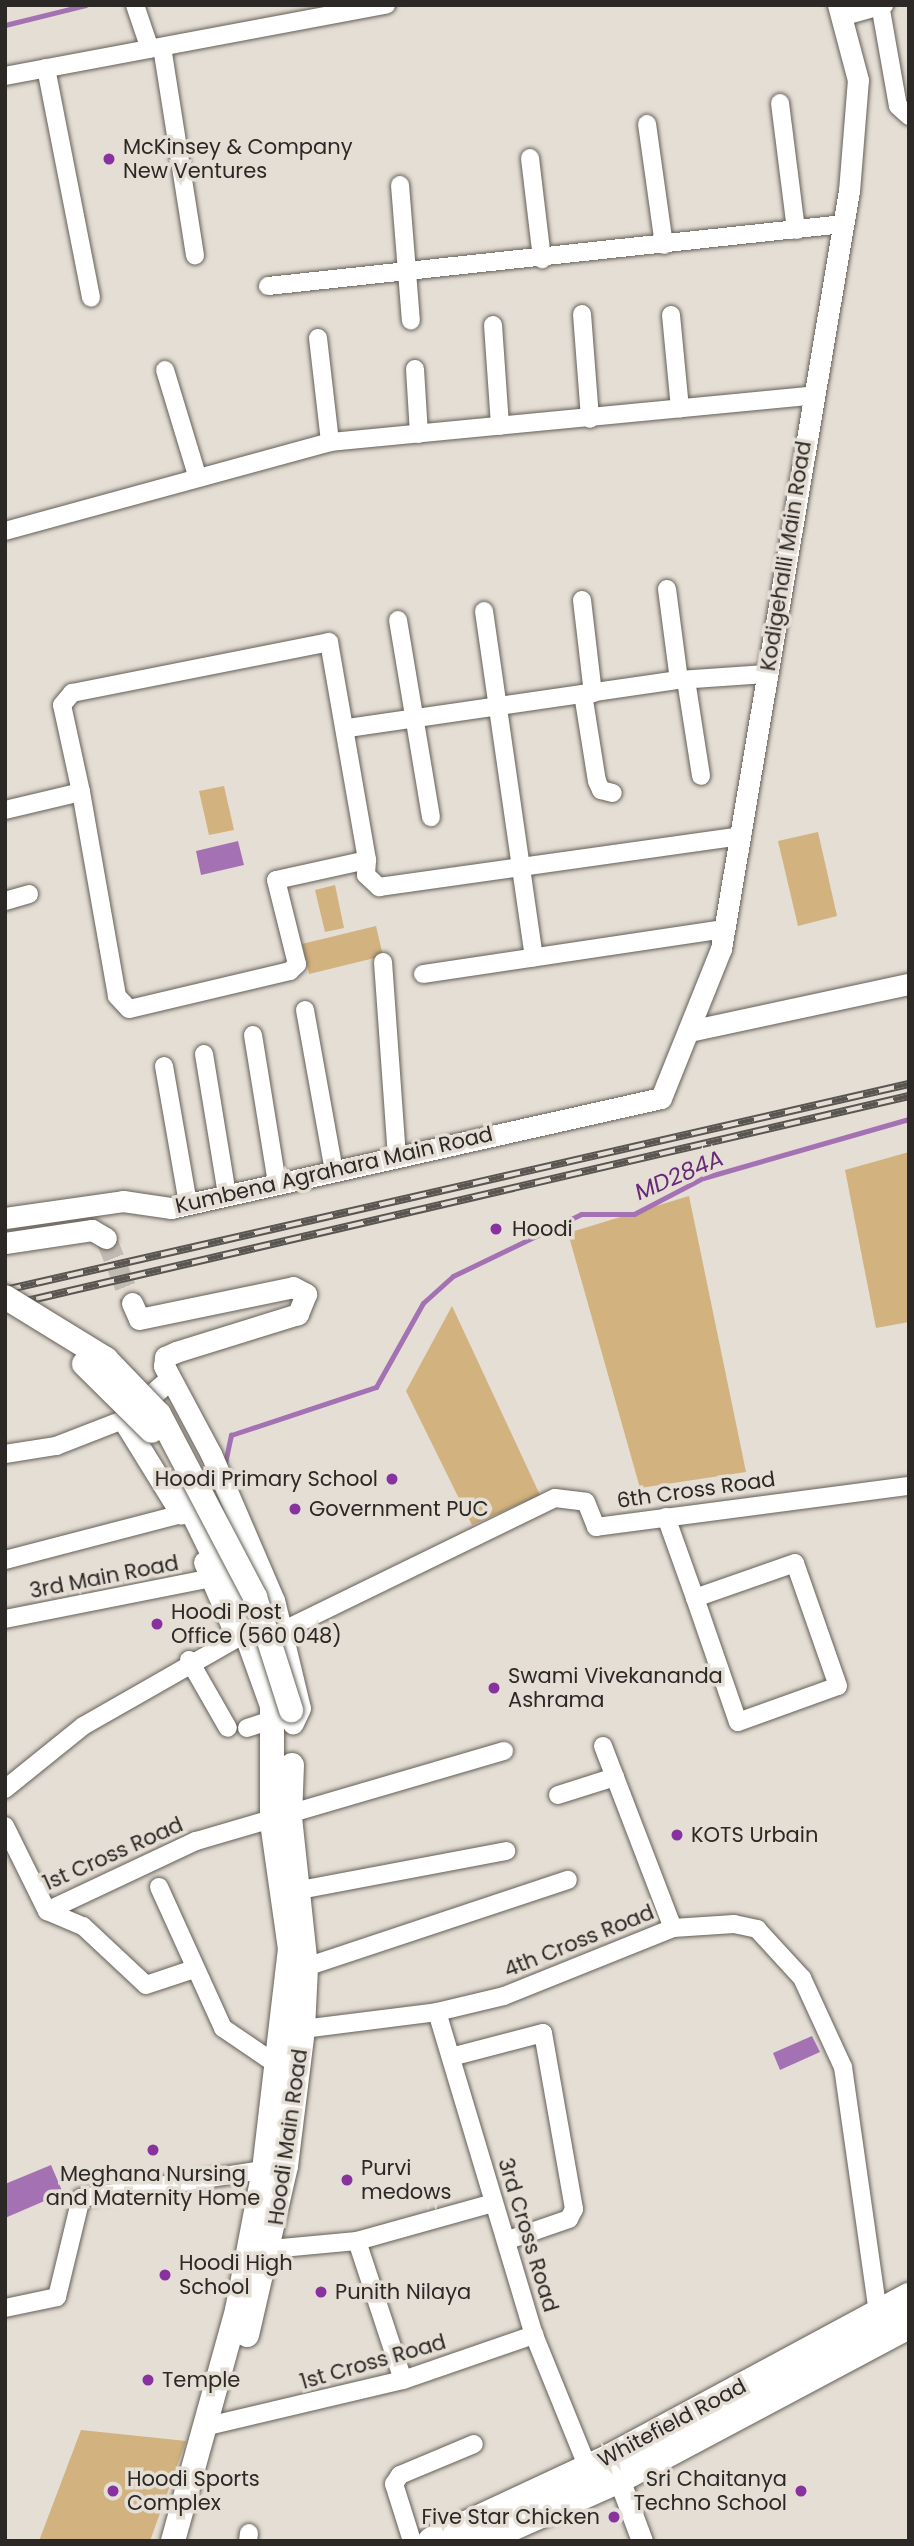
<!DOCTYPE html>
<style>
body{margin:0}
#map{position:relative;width:914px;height:2546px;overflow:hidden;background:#e4ded5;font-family:Poppins,sans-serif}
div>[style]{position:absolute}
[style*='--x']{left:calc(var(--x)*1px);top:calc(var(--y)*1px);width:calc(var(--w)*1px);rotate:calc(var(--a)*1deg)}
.green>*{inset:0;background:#d2b27e}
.water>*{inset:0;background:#a472b3}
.stream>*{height:5px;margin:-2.5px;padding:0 2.5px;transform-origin:2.5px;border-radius:2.5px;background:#a472b3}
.tertiary-tunnel>*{height:21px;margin-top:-10.5px;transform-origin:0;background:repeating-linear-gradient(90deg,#bfbab2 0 21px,transparent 0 31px)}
.roads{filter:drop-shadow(0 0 2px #645f57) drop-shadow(0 0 2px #645f57)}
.minor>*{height:18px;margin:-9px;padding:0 9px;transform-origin:9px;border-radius:9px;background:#fff}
.tertiary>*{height:21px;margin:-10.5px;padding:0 10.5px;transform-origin:10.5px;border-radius:10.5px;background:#fff}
.secondary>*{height:24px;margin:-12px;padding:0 12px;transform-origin:12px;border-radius:12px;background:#fff}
.primary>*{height:28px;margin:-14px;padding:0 14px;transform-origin:14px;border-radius:14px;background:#fff}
.rail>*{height:8px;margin-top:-4px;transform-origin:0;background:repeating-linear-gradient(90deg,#e4ded5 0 16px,#595550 0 32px);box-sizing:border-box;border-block:2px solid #595550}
.bridges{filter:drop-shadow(0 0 2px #645f57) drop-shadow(0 0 2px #645f57)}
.secondary-bridge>*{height:24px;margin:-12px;padding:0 12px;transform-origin:12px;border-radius:12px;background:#fff}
.dots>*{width:19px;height:19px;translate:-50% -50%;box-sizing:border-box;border:4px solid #e4ded5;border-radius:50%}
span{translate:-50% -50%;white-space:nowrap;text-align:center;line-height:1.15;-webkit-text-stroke:7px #e4ded5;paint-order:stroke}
.poi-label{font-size:21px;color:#2b2825}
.left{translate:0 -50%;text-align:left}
.right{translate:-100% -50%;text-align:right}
.street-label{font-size:21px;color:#2b2825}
.water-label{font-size:23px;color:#682979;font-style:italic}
.frame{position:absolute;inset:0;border:7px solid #2b2825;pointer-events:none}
</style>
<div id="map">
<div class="green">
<div style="clip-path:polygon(224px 786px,234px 830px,209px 835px,199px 791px)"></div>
<div style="clip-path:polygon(818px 832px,837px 916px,798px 926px,778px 841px)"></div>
<div style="clip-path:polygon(335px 885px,344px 928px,325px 932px,315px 890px)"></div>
<div style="clip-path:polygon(376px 926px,383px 956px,309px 974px,302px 944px)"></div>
<div style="clip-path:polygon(909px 1152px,909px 1322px,876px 1328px,845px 1170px)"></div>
<div style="clip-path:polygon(689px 1196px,746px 1472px,640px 1488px,568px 1233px)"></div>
<div style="clip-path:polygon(452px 1306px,540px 1495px,472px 1525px,406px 1391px)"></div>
<div style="clip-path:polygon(81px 2430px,186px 2441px,150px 2541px,39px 2541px)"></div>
</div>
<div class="water">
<div style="clip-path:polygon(238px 841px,244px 865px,201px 875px,196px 851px)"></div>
<div style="clip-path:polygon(812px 2036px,820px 2052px,780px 2070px,773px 2053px)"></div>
<div style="clip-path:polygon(51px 2165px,63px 2193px,5px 2218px,5px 2184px)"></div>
</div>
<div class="stream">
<div style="--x:5;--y:25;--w:83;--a:-13.9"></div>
<div style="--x:225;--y:1463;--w:29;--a:-78"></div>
<div style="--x:231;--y:1435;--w:153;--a:-18.3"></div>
<div style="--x:376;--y:1387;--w:96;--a:-60.8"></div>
<div style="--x:423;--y:1303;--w:40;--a:-42"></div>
<div style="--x:453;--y:1276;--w:142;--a:-25.8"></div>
<div style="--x:581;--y:1214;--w:53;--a:0"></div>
<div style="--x:634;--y:1214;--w:78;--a:-27.6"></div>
<div style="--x:703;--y:1178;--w:214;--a:-16"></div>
</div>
<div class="tertiary-tunnel">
<div style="--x:106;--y:1238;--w:70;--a:68.2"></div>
</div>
<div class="roads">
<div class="minor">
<div style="--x:135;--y:5;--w:46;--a:71.2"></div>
<div style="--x:881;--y:10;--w:97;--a:80"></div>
<div style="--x:898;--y:106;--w:15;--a:42"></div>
<div style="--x:841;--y:17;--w:45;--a:-15.6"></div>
<div style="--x:162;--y:47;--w:211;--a:81"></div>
<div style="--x:46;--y:68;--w:234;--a:78.9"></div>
<div style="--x:5;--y:76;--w:388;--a:-10.6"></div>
<div style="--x:780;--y:103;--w:128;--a:82.8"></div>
<div style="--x:647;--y:124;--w:122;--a:82"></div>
<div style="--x:530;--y:158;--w:102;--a:83.2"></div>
<div style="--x:400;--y:185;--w:136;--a:85.4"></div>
<div style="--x:268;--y:286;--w:578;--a:-6.15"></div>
<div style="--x:582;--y:314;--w:105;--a:85.6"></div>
<div style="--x:671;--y:315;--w:94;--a:84.5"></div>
<div style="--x:493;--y:325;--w:101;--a:86"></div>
<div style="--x:318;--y:338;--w:105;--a:83.4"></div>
<div style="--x:415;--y:369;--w:65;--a:86.5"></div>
<div style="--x:165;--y:370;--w:110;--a:73.1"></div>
<div style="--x:5;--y:531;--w:337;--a:-15.3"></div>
<div style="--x:330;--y:442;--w:484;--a:-5.5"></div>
<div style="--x:667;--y:589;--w:92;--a:82.5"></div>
<div style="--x:582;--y:600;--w:94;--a:83.3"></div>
<div style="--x:484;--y:611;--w:350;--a:81.8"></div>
<div style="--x:398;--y:620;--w:200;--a:80.5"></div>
<div style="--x:686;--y:680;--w:97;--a:81.1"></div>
<div style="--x:583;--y:694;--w:88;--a:80.9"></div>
<div style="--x:597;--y:781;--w:10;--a:66"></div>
<div style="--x:601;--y:790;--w:12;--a:14"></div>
<div style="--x:348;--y:728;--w:334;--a:-8.3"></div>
<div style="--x:679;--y:680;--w:87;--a:-3.9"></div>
<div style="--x:5;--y:810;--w:78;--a:-13.3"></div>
<div style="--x:81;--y:792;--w:89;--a:-102.3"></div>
<div style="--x:62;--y:705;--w:16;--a:-50"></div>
<div style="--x:72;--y:693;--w:262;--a:-11.2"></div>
<div style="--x:329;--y:642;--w:221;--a:80.1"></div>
<div style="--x:367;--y:860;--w:93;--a:167.6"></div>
<div style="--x:276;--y:880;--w:87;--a:76"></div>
<div style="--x:297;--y:964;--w:10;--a:135"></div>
<div style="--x:290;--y:971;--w:165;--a:166.7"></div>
<div style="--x:129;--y:1009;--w:18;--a:-133"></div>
<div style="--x:117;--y:996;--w:207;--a:-100"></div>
<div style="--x:367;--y:860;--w:15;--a:94"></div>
<div style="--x:366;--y:875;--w:18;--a:43"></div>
<div style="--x:379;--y:887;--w:365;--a:-8"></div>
<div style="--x:5;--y:901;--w:25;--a:-16"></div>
<div style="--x:383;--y:962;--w:196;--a:85.9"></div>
<div style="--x:423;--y:974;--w:304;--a:-8.5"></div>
<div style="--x:305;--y:1010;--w:164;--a:79.8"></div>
<div style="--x:253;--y:1035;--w:151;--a:80.8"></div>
<div style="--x:204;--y:1054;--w:142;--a:80.7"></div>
<div style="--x:164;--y:1066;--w:140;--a:80.1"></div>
<div style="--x:5;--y:1454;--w:52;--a:-8.9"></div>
<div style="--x:56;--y:1446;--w:72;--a:-21.2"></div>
<div style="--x:666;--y:1517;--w:86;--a:70.3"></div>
<div style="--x:695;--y:1598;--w:131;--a:70.9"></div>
<div style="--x:738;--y:1722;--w:106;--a:-19.8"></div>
<div style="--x:838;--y:1686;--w:130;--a:-109.3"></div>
<div style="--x:795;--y:1563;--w:106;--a:160.7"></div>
<div style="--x:5;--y:1560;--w:182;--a:-14.6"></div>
<div style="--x:5;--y:1619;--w:211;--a:-11.2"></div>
<div style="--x:284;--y:1630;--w:301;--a:-26"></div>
<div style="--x:555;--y:1498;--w:31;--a:7"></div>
<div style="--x:586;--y:1502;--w:27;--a:68"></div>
<div style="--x:596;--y:1527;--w:316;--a:-7.5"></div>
<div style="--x:189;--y:1660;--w:78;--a:60.2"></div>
<div style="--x:247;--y:1728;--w:25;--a:-18"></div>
<div style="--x:603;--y:1746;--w:195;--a:69"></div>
<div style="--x:5;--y:1789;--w:100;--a:-38.9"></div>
<div style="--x:83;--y:1726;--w:177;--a:-29.7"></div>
<div style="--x:558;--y:1795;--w:60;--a:-17.5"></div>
<div style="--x:5;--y:1826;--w:95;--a:63.7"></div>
<div style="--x:47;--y:1911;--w:165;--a:-25.2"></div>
<div style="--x:196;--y:1841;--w:321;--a:-16.3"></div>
<div style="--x:159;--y:1887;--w:155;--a:65.6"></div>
<div style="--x:223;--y:2028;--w:68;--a:34.2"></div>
<div style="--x:300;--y:1890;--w:210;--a:-10.7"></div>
<div style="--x:47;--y:1911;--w:39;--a:23"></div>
<div style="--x:83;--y:1926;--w:86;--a:43.1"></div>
<div style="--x:146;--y:1985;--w:51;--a:-18.4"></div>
<div style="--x:306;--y:1967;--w:276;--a:-18.4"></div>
<div style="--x:437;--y:2012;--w:337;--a:73.3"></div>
<div style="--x:534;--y:2335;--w:144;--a:67.9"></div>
<div style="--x:303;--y:2029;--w:135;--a:-7.2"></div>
<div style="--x:437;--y:2012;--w:69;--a:-13.4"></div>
<div style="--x:504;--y:1996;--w:182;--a:-21.9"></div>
<div style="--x:673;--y:1928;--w:61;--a:-3.8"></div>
<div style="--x:734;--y:1924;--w:24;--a:12"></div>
<div style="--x:757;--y:1929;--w:67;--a:47.4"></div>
<div style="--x:802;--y:1978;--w:98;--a:65.3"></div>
<div style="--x:843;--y:2067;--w:257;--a:81.9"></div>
<div style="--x:451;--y:2057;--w:95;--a:-14.6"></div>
<div style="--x:543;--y:2033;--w:179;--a:80"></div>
<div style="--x:574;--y:2209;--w:11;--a:117"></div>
<div style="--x:569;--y:2219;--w:65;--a:161"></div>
<div style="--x:357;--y:2241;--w:146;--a:71.7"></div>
<div style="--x:271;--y:2249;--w:86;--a:-5.3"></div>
<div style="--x:357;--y:2241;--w:141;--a:-15.6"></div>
<div style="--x:5;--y:2308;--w:53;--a:-11.9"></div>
<div style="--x:57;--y:2297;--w:102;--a:-76.4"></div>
<div style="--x:81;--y:2198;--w:195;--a:-8.8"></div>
<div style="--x:204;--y:2427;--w:204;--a:-13.3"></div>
<div style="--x:403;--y:2380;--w:139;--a:-19"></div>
<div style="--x:248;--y:2541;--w:8;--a:-83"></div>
<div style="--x:412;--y:2541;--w:60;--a:-107.5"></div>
<div style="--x:394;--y:2484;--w:11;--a:-56"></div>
<div style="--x:400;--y:2475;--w:80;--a:-22.7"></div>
</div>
<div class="tertiary">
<div style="--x:689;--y:1031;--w:225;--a:-12.1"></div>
<div style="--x:5;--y:1218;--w:119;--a:-8.2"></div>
<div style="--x:123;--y:1201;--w:49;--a:8.3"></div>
<div style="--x:171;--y:1208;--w:502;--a:-12.65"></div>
<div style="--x:661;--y:1098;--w:161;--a:-68.1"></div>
<div style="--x:721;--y:949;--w:769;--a:-80.42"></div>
<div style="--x:849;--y:191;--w:111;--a:-85.4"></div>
<div style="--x:858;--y:80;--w:78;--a:-104.9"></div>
<div style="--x:5;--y:1243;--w:88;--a:-8.5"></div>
<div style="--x:92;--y:1230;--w:16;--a:30"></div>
<div style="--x:132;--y:1303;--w:17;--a:66"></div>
<div style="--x:139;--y:1319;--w:157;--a:-11.7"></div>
<div style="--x:293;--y:1287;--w:15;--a:28"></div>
<div style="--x:306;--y:1294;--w:22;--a:112"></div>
<div style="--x:298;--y:1314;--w:128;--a:162.7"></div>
<div style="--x:176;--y:1352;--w:12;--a:156"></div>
<div style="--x:165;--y:1357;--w:9;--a:96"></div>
<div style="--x:164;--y:1366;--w:100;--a:61.9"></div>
<div style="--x:211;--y:1454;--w:159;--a:66.7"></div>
<div style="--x:274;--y:1600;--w:111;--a:76.5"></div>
<div style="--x:300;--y:1708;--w:17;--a:115"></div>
<div style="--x:170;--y:1379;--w:62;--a:138.9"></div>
<div style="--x:123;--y:1420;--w:110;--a:58.3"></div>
<div style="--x:204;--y:1562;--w:73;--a:66.6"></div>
<div style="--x:619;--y:2479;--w:66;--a:69.6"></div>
</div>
<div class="secondary">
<div style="--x:247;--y:2335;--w:173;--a:-77"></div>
<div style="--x:286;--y:2166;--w:138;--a:-82.9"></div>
<div style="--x:303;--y:2029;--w:62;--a:-87.2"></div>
<div style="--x:306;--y:1967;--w:151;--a:-96.1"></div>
<div style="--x:290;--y:1817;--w:52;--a:-87.8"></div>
<div style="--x:173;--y:2541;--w:240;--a:-74.5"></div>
<div style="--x:237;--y:2310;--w:143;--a:-79.1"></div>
<div style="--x:264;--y:2170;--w:223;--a:-83.3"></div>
<div style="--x:290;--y:1949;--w:127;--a:-98.1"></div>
<div style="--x:272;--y:1823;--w:117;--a:-90"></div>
<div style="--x:272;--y:1706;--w:124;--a:-109.7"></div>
<div style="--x:230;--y:1589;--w:109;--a:-116.1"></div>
</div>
<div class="primary">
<div style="--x:432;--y:2541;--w:196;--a:-25"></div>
<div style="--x:610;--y:2458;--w:340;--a:-28.3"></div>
<div style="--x:480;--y:2541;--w:152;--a:-24"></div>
<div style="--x:619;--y:2479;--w:328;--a:-28"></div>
</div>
</div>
<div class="rail">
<div style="--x:5;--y:1290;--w:927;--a:-12.84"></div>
<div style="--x:5;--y:1306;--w:928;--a:-13.08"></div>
</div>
<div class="bridges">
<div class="secondary-bridge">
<div style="--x:5;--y:1297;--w:119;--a:31.5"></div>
<div style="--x:106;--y:1359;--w:76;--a:46.1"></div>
<div style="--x:159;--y:1414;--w:207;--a:62.3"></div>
<div style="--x:255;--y:1597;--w:119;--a:72.3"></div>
<div style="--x:84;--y:1364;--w:95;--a:44.6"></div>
</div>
</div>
<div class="dots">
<div style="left:109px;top:159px;background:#88329f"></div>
<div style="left:496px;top:1229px;background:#88329f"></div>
<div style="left:392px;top:1479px;background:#88329f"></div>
<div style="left:295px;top:1509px;background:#88329f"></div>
<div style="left:157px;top:1624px;background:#88329f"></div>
<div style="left:494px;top:1688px;background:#88329f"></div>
<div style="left:677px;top:1835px;background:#88329f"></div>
<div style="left:153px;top:2150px;background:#88329f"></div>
<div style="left:347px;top:2180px;background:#88329f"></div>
<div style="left:165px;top:2275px;background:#88329f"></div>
<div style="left:321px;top:2292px;background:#88329f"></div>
<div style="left:148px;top:2380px;background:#88329f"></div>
<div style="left:113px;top:2491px;background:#88329f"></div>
<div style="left:801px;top:2491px;background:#88329f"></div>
<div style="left:614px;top:2517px;background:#88329f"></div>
</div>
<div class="poi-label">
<span class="left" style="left:123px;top:159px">McKinsey &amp; Company<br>New Ventures</span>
<span class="left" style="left:512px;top:1229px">Hoodi</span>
<span class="right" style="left:378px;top:1479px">Hoodi Primary School</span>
<span class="left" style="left:309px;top:1509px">Government PUC</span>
<span class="left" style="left:171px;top:1624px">Hoodi Post<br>Office (560 048)</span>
<span class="left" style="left:508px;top:1688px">Swami Vivekananda<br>Ashrama</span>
<span class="left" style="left:691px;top:1835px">KOTS Urbain</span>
<span class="left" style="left:361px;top:2180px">Purvi<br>medows</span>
<span style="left:153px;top:2186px">Meghana Nursing<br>and Maternity Home</span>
<span class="left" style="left:179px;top:2275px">Hoodi High<br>School</span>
<span class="left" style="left:335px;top:2292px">Punith Nilaya</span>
<span class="left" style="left:162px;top:2380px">Temple</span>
<span class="left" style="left:127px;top:2491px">Hoodi Sports<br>Complex</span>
<span class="right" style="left:787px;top:2491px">Sri Chaitanya<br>Techno School</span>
<span class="right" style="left:600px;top:2517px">Five Star Chicken</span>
</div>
<div class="street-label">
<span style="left:786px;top:556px;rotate:-81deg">Kodigehalli Main Road</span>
<span style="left:334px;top:1170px;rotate:-13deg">Kumbena Agrahara Main Road</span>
<span style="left:696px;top:1490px;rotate:-8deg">6th Cross Road</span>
<span style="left:104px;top:1577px;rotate:-11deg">3rd Main Road</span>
<span style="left:113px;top:1854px;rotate:-24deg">1st Cross Road</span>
<span style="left:579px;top:1941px;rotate:-22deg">4th Cross Road</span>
<span style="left:288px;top:2137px;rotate:-82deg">Hoodi Main Road</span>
<span style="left:528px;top:2235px;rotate:73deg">3rd Cross Road</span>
<span style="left:373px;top:2362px;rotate:-16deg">1st Cross Road</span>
<span style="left:672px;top:2423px;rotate:-28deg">Whitefield Road</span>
</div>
<div class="water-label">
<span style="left:679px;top:1175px;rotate:-23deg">MD284A</span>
</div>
<div class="frame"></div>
</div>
